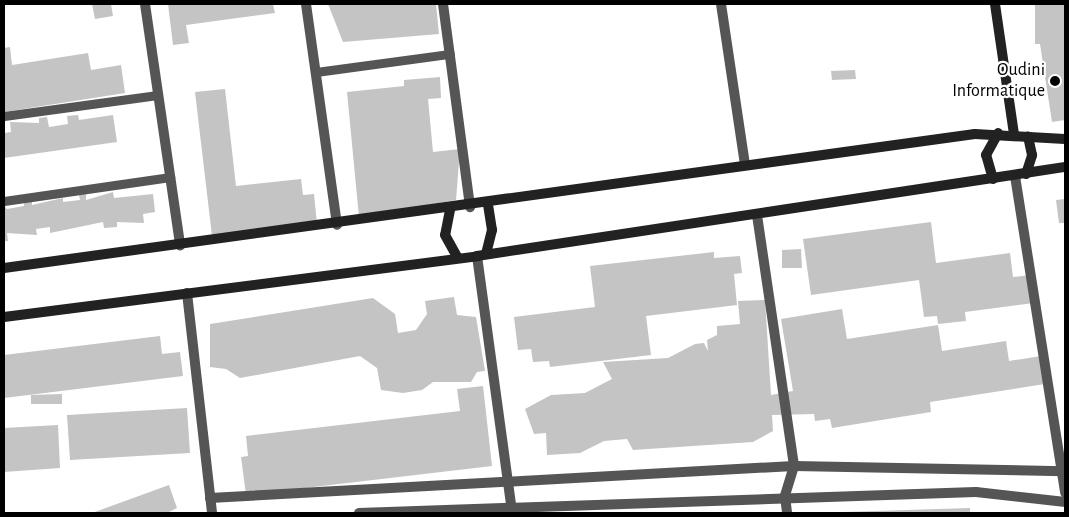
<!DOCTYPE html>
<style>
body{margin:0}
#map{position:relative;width:1069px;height:517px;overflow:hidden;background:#fff;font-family:"Alegreya Sans",sans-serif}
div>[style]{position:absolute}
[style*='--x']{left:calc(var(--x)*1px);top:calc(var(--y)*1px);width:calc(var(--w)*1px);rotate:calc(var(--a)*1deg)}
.building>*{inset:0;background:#c4c4c4}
.lane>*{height:9px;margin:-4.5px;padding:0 4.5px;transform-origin:4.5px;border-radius:4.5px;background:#555}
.street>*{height:10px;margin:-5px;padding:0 5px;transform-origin:5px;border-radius:5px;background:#555}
.secondary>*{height:10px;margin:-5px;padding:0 5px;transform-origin:5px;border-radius:5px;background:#222}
.dots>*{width:14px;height:14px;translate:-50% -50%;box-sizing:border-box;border:2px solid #fff;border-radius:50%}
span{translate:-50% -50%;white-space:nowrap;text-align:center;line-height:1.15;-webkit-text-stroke:4.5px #fff;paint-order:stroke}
.poi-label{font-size:18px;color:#000}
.right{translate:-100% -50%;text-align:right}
.frame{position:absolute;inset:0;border:5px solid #000;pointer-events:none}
</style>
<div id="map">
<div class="building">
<div style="clip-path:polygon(92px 4px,111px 4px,113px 16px,95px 19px)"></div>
<div style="clip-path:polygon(168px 4px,273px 4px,275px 13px,186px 25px,189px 43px,173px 45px)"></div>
<div style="clip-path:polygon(328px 4px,436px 4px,439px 34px,343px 42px)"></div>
<div style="clip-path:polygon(1035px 4px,1065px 4px,1065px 120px,1052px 122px,1040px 44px,1035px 44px)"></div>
<div style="clip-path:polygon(10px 47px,12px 65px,88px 53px,91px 70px,121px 65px,125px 93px,4px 112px,4px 48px)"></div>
<div style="clip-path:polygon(855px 70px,856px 79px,832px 80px,831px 71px)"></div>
<div style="clip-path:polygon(440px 77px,441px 98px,428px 99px,433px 152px,460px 149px,456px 200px,359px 217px,347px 92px,404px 86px,404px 80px)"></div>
<div style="clip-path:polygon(225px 89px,236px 186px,301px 179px,303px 195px,314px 194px,317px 224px,212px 236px,195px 92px)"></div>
<div style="clip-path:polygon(78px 115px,79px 120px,113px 115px,117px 142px,4px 158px,4px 133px,11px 132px,10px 122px,39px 123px,39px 118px,47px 117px,49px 127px,68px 124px,67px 116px)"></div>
<div style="clip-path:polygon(113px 192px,114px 198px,153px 194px,155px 212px,143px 214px,144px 223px,117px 222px,117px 227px,104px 228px,103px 222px,50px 233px,50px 227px,36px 229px,37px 235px,7px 233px,8px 241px,4px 241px,4px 205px,7px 209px,24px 206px,24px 202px,32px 201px,32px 205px,63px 198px,63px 202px,80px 200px,79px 195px,86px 194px,86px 200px)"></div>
<div style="clip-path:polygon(1065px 199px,1065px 223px,1059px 223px,1056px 200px)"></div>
<div style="clip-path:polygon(931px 222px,936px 263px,1010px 253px,1013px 277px,1030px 275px,1034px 303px,965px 312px,966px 321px,938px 324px,937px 316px,924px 317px,919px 280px,811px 295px,803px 239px)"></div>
<div style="clip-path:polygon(801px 249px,802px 268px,782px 268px,782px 250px)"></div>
<div style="clip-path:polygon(714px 252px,714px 258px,740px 256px,742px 273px,734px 274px,737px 305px,646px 316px,651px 355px,550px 367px,549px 361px,533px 362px,531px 349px,518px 350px,514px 317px,595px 307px,590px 266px)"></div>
<div style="clip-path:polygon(454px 297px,457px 315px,476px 317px,485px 371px,477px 372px,471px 382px,433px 382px,422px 390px,403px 393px,381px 390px,377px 368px,360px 356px,240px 378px,226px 369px,210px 367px,210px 324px,373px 298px,395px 314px,398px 333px,416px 330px,427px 314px,425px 301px)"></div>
<div style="clip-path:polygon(765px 300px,771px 395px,793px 391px,781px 319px,842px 309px,847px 339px,938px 325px,942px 351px,1006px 341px,1009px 361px,1041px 356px,1045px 384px,930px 402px,931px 412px,832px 428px,830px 419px,815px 421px,814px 414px,772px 415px,773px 431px,753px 442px,633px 450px,627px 439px,604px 441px,580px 453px,547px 455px,546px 433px,534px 434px,525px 409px,551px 395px,585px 393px,612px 379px,603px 362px,668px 358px,695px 344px,704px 343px,708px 351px,707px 340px,717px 335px,717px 326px,740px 324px,738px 301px)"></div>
<div style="clip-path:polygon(160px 336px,162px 354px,180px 352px,183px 376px,4px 398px,4px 355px)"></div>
<div style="clip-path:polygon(483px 386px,492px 466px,246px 495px,241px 457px,248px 456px,246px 436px,460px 411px,457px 389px)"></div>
<div style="clip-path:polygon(62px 394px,62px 404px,31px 404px,31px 395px)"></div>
<div style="clip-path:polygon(187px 408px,190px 453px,70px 460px,67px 415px)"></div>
<div style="clip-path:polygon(58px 425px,60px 468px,4px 472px,4px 428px)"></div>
<div style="clip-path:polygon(169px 485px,177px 508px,167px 513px,92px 513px)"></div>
<div style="clip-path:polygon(970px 508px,970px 513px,843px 513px,843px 512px)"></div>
</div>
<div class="lane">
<div style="--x:316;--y:72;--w:135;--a:-7.7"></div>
<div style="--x:4;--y:116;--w:155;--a:-7.8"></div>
<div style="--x:4;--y:201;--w:168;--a:-8.2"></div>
</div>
<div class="street">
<div style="--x:145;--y:4;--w:244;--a:81.7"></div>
<div style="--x:306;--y:4;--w:223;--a:82"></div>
<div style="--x:443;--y:4;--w:205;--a:82.4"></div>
<div style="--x:721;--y:4;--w:162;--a:81.5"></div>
<div style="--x:1015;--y:176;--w:321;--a:81"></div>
<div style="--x:757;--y:215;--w:254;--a:81.6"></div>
<div style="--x:794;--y:466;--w:31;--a:107"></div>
<div style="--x:785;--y:496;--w:17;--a:83"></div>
<div style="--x:477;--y:256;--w:259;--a:82.2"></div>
<div style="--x:187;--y:293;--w:221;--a:83.5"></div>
<div style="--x:210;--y:498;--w:585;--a:-3.14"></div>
<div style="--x:794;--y:466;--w:271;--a:1.1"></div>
<div style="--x:359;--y:513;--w:617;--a:-1.95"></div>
<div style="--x:976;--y:492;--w:90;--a:6.4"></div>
</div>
<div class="secondary">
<div style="--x:995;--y:4;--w:131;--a:81.7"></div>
<div style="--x:1026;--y:174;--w:20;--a:-72"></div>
<div style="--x:1032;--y:155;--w:19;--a:-102"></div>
<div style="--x:993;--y:179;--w:25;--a:-106"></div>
<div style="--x:986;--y:155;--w:25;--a:-61"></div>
<div style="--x:450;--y:210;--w:25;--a:101"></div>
<div style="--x:445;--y:235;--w:26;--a:61"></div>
<div style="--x:486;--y:254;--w:25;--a:-76"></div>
<div style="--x:492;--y:230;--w:25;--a:-99"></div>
<div style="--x:4;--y:268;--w:980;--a:-7.86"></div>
<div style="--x:975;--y:134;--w:90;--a:3.2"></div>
<div style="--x:4;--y:317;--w:477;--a:-7.3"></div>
<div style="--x:477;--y:256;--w:595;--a:-8.61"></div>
</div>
<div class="dots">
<div style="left:1055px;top:81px;background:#000"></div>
</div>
<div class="poi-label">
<span class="right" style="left:1045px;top:81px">Oudini<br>Informatique</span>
</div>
<div class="frame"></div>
</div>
